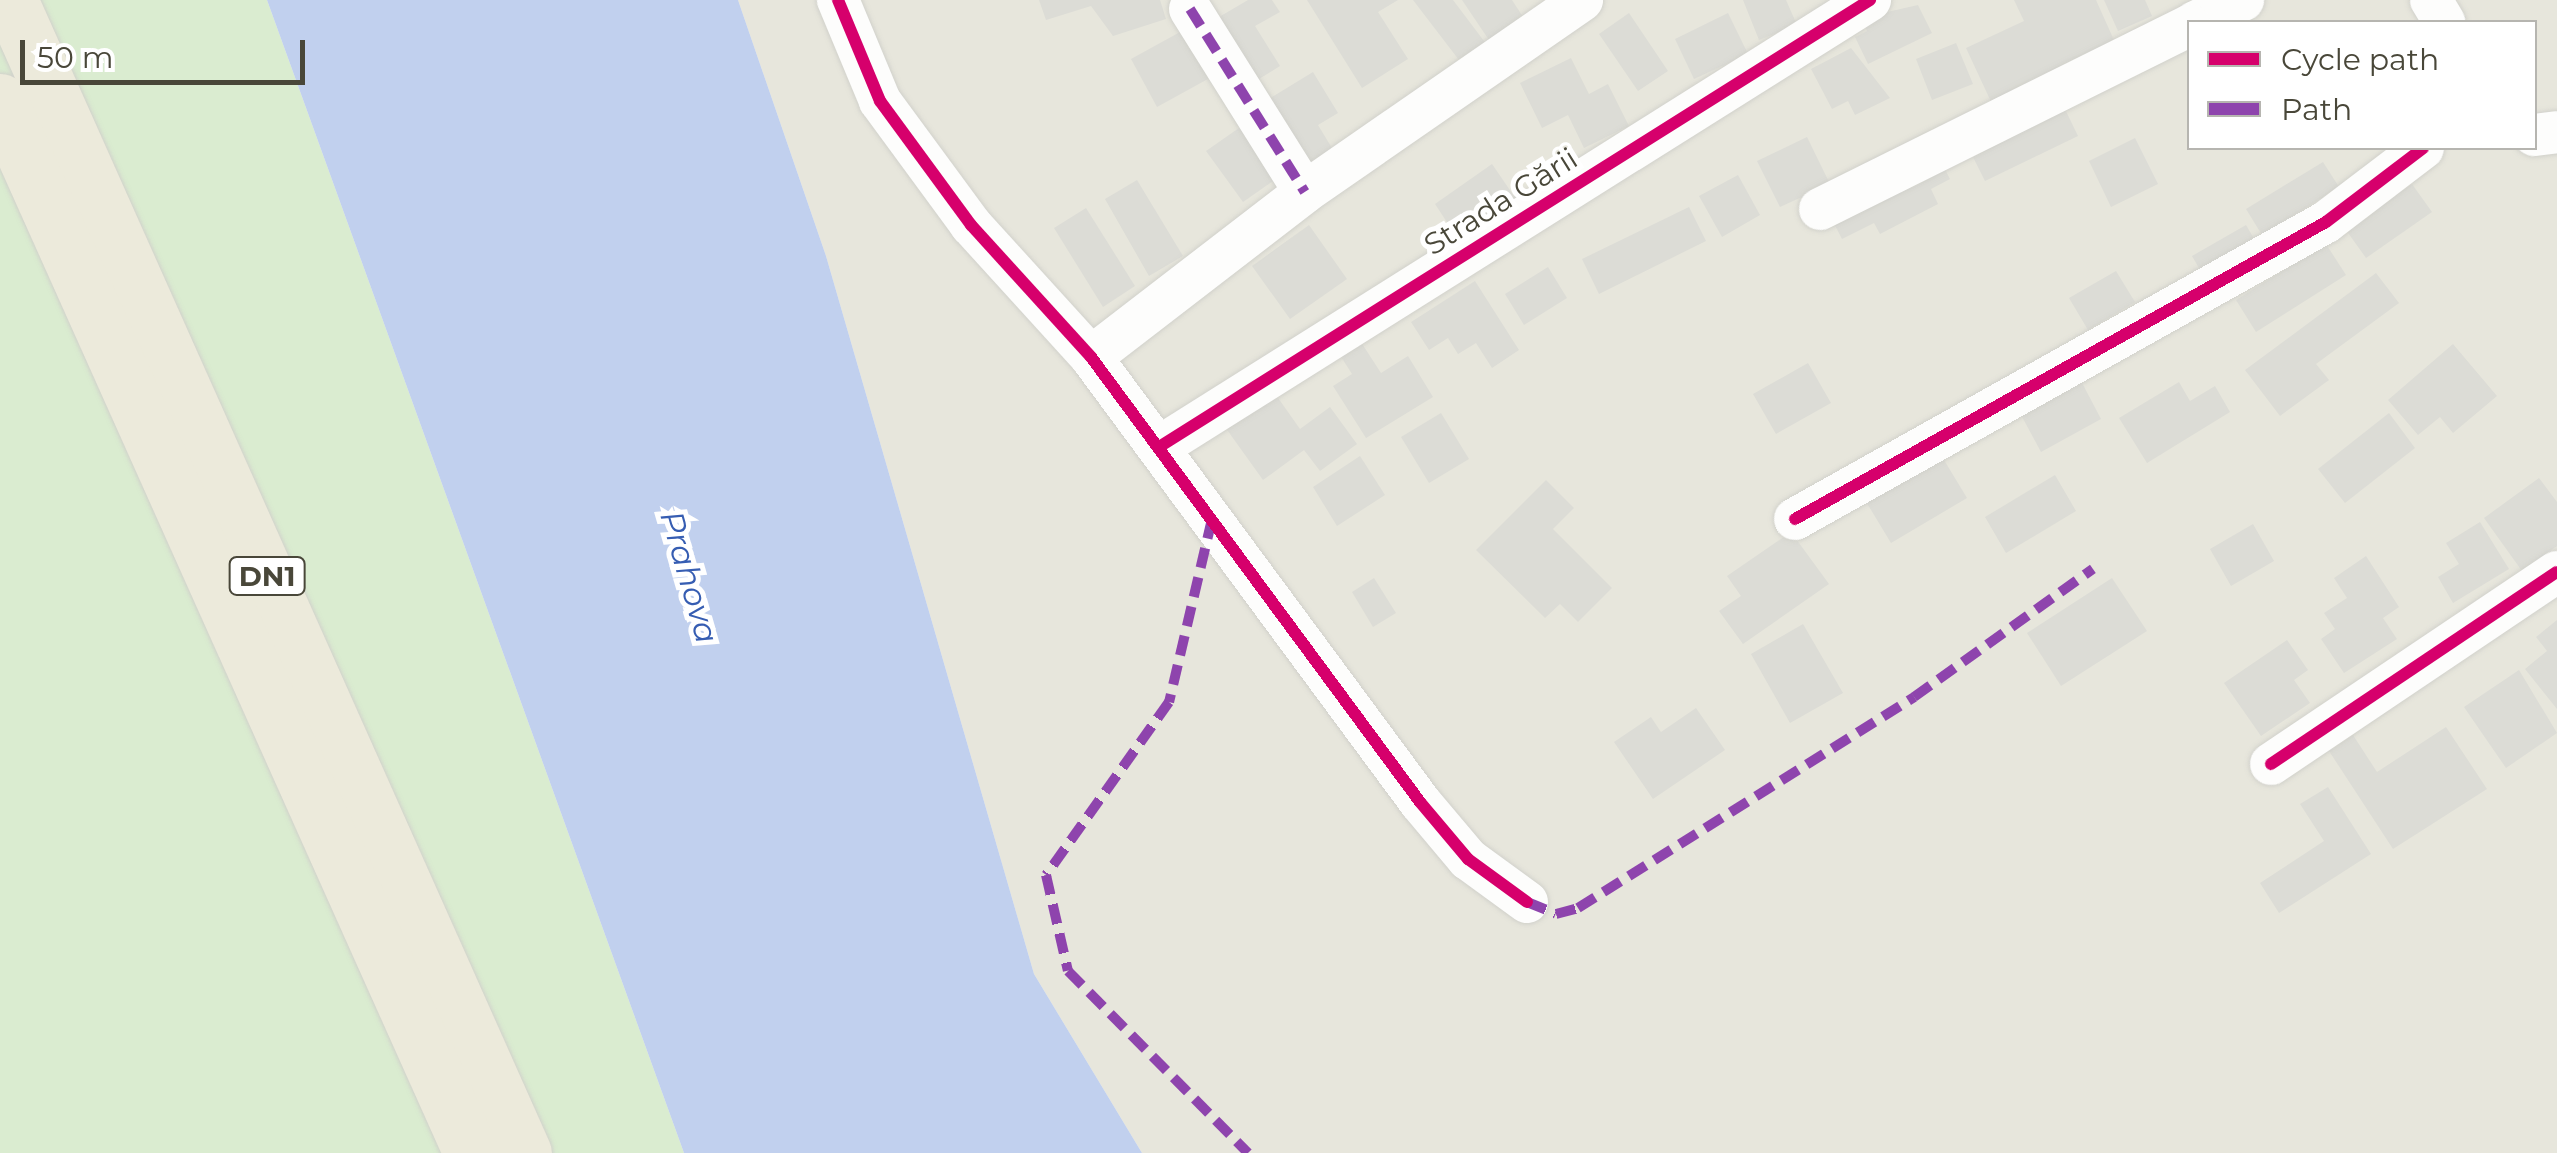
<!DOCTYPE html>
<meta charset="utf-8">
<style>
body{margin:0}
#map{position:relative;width:2557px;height:1153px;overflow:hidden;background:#f3f3ee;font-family:Montserrat,sans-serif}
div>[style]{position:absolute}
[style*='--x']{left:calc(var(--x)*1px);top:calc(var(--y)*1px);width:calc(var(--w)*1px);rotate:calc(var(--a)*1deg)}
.residential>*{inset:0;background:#e7e6dc}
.green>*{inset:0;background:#daecd0}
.water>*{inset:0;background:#c1d0ee}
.building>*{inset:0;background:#dcdcd6}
.roads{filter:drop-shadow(0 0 2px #d1d1cb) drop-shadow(0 0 2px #d1d1cb)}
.street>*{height:42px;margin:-21px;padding:0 21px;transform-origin:21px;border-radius:21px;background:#fdfdfc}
.highway>*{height:55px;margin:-27.5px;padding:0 27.5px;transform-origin:27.5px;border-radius:27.5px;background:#eceadb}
.quiet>*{height:10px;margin-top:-5px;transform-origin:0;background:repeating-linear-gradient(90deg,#8e44ad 0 20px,transparent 0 30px)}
.cycleway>*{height:12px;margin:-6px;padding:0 6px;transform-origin:6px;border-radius:6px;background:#d6006c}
span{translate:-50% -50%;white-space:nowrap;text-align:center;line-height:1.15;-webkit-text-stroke:10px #fff;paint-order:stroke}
.shield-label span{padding:2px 8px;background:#fff;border:2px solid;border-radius:8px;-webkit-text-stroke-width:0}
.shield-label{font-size:28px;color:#494739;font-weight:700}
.street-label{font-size:30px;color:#494739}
.water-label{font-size:32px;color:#365db2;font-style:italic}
.legend{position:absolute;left:2187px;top:20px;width:350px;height:130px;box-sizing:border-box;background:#fff;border:2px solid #b6b5b0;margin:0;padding:12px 18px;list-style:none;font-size:30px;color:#494739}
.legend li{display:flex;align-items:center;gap:20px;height:50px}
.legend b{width:50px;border:2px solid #b6b5b0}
.scale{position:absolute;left:20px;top:40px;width:285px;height:45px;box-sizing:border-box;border:5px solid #494739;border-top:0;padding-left:12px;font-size:30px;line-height:35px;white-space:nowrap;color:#494739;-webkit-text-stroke:8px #fff;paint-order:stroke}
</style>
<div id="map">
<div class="residential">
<div style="clip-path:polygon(evenodd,738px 0,2557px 0,2557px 1153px,1142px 1153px,1034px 974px,826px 256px,738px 0,2190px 22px,2534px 22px,2534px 148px,2190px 148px,2190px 22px)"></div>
</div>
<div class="green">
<div style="clip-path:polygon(0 0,267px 0,684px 1153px,0 1153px)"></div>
</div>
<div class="water">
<div style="clip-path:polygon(267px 0,738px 0,826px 256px,1034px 974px,1142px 1153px,684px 1153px)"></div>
</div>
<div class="building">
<div style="clip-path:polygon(1039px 0,1160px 0,1166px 19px,1113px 36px,1091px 6px,1046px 20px)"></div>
<div style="clip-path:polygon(1248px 0,1272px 0,1280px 12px,1255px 26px,1280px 66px,1251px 84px,1214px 20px)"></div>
<div style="clip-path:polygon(1307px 0,1398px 0,1378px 12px,1408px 59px,1362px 88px)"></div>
<div style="clip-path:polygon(1413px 0,1453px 0,1487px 45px,1462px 64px)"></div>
<div style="clip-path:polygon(1462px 0,1512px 0,1525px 20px,1491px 43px)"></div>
<div style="clip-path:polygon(1743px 0,1786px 0,1797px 25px,1759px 40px)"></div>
<div style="clip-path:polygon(2014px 0,2096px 0,2118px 49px,1993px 106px,1966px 48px,2024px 21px)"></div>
<div style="clip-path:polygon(2104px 0,2145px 0,2152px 16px,2118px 31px)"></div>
<div style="clip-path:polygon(1918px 5px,1932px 33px,1868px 64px,1855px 37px,1867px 31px,1861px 18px)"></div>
<div style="clip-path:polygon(1629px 13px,1668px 71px,1638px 91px,1599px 34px)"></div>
<div style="clip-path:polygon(1728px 13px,1748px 54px,1694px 79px,1675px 39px)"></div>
<div style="clip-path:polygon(1191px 26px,1217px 74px,1157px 107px,1131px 59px)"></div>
<div style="clip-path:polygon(1956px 43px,1973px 84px,1932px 100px,1916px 59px)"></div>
<div style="clip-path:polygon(1851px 48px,1890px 98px,1855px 115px,1848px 101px,1832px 109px,1811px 69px)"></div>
<div style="clip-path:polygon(1571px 58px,1589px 94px,1608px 84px,1629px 126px,1584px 148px,1568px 115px,1542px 128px,1520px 83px)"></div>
<div style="clip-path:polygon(1313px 72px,1338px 113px,1318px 125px,1335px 153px,1309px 169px,1267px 100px)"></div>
<div style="clip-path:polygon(2061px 101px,2078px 136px,1985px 181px,1968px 147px)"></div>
<div style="clip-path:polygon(1249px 121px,1286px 172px,1243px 202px,1206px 151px)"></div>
<div style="clip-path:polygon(1807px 137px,1830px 184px,1780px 207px,1757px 161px)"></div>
<div style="clip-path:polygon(2135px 138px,2158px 184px,2111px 207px,2089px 161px)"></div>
<div style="clip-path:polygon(1938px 156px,1950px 179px,1931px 189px,1938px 204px,1880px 234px,1874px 223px,1842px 239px,1828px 212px)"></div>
<div style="clip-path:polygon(2323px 162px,2339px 187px,2262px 235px,2246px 209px)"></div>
<div style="clip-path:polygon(1492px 164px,1516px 199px,1458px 239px,1435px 204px)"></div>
<div style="clip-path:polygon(1738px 175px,1760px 215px,1722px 237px,1699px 196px)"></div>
<div style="clip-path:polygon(1137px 180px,1183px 256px,1149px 276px,1105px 199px)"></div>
<div style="clip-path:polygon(2412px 184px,2432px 212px,2366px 258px,2346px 230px)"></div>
<div style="clip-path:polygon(1689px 207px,1706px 241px,1599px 294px,1582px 259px)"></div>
<div style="clip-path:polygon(1086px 208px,1135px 286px,1103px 307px,1054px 228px)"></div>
<div style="clip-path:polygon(1309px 225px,1347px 279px,1290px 319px,1252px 266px)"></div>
<div style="clip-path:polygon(2246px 225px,2257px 244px,2203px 275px,2192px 256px)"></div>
<div style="clip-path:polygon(2326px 244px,2346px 275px,2256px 332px,2236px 300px)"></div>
<div style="clip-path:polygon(1548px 267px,1567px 298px,1524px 325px,1505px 294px)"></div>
<div style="clip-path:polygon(2116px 271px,2135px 302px,2088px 330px,2069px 298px)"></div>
<div style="clip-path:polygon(2376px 273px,2399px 303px,2316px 364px,2329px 380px,2280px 416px,2245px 370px)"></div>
<div style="clip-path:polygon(1475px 281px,1519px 350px,1492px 368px,1476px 343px,1458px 354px,1448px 338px,1429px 350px,1411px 322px)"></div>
<div style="clip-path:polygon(1357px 336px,1381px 373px,1408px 356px,1433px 397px,1366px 438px,1333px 386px,1352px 374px,1336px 349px)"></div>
<div style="clip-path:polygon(2453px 344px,2497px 396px,2453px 433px,2440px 417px,2418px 435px,2388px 400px)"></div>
<div style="clip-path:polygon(1808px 363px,1831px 403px,1776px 434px,1753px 394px)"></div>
<div style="clip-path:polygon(2080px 379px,2101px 419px,2041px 452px,2020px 413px)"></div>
<div style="clip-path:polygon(2179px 382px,2190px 401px,2215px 386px,2230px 412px,2147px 463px,2119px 418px)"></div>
<div style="clip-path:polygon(1269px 385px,1300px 429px,1330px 407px,1357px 444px,1320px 471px,1304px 450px,1263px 480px,1220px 420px)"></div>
<div style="clip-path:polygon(1441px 413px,1469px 459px,1429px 483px,1401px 437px)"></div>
<div style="clip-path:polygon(2389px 413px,2415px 448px,2345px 503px,2318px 469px)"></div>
<div style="clip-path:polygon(1941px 455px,1967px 498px,1891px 543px,1865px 500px)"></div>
<div style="clip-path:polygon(1360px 456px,1385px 495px,1337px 526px,1313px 487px)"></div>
<div style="clip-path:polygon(2055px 475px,2076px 511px,2006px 553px,1985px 517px)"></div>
<div style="clip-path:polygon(2539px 478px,2557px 502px,2557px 546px,2522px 571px,2484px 518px)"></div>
<div style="clip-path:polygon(1546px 480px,1574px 508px,1553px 529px,1612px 588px,1578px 622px,1560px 604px,1545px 618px,1476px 550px)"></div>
<div style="clip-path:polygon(2480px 522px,2509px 569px,2453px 603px,2438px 577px,2459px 564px,2446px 543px)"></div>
<div style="clip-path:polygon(2253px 524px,2274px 561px,2231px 586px,2210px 549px)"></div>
<div style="clip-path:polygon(1791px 532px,1829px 584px,1743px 644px,1719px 611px,1741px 596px,1727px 576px)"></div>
<div style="clip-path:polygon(2366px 556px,2399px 607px,2383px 618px,2397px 639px,2344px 673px,2321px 639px,2335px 629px,2324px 613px,2347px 598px,2334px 578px)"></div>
<div style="clip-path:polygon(1374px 578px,1396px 613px,1373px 627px,1352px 592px)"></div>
<div style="clip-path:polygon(2112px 578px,2147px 631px,2061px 686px,2027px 633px)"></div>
<div style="clip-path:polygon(2557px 620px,2557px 709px,2525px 669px,2547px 651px,2536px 637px)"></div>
<div style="clip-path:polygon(1803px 624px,1843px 693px,1790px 723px,1751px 654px)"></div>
<div style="clip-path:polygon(2287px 640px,2308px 670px,2294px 680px,2310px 703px,2261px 736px,2224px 683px)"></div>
<div style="clip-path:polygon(2519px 670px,2557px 733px,2506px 768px,2464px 707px)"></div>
<div style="clip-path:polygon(1696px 708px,1725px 750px,1653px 799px,1614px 742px,1651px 717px,1661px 732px)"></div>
<div style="clip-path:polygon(2446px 727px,2487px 789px,2393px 849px,2329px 751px,2353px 735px,2377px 772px)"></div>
<div style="clip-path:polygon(2328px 787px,2371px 854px,2279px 913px,2260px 883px,2324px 841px,2300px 804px)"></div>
</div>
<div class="roads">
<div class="street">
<div style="--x:838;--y:0;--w:109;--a:67.4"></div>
<div style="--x:880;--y:101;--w:154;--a:53.7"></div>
<div style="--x:971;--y:225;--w:178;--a:47.7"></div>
<div style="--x:1091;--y:357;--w:553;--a:53.52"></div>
<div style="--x:1420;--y:802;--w:75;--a:49.9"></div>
<div style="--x:1468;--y:859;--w:73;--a:36.1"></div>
<div style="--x:2431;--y:0;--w:26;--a:59"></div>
<div style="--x:1190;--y:9;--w:216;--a:57.9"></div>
<div style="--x:2195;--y:22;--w:53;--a:-24.6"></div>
<div style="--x:2534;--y:135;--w:23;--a:-7"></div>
<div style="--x:1820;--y:209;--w:413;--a:-26.4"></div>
<div style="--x:1091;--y:357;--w:270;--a:-37.6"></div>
<div style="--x:1305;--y:192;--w:337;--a:-34.7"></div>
<div style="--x:1159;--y:447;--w:840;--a:-32.16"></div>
<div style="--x:1795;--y:519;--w:608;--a:-29.22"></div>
<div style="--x:2326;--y:222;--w:122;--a:-37.3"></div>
<div style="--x:2271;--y:764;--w:344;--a:-33.9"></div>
</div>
<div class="highway">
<div style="--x:10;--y:0;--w:1262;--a:65.97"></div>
<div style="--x:0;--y:101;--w:1153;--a:65.88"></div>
</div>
</div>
<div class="quiet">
<div style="--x:1190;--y:9;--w:216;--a:57.9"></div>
<div style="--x:1212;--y:519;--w:188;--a:103.2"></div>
<div style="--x:1169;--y:702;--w:212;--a:125.4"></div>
<div style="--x:1046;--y:875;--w:98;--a:77.1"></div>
<div style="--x:1068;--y:971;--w:256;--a:45.3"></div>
<div style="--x:1527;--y:902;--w:31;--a:22"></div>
<div style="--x:1556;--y:914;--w:23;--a:-15"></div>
<div style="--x:1578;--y:908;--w:397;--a:-32.1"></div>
<div style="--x:1914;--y:697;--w:220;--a:-35.6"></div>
</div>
<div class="cycleway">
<div style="--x:838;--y:0;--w:109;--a:67.4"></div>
<div style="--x:880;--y:101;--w:154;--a:53.7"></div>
<div style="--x:971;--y:225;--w:178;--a:47.7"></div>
<div style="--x:1091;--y:357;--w:553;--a:53.52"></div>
<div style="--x:1420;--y:802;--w:75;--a:49.9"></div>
<div style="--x:1468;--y:859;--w:73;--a:36.1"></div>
<div style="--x:1159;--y:447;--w:840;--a:-32.16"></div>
<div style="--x:1795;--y:519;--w:608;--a:-29.22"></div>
<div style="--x:2326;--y:222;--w:122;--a:-37.3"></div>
<div style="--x:2271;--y:764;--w:344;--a:-33.9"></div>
</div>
<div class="shield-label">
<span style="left:267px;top:576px">DN1</span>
</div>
<div class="street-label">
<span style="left:1501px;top:202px;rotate:-32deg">Strada Gării</span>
</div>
<div class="water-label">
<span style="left:689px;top:577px;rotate:74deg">Prahova</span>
</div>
<ul class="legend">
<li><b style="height:12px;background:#d6006c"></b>Cycle path</li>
<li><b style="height:12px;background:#8e44ad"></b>Path</li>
</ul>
<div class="scale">50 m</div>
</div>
